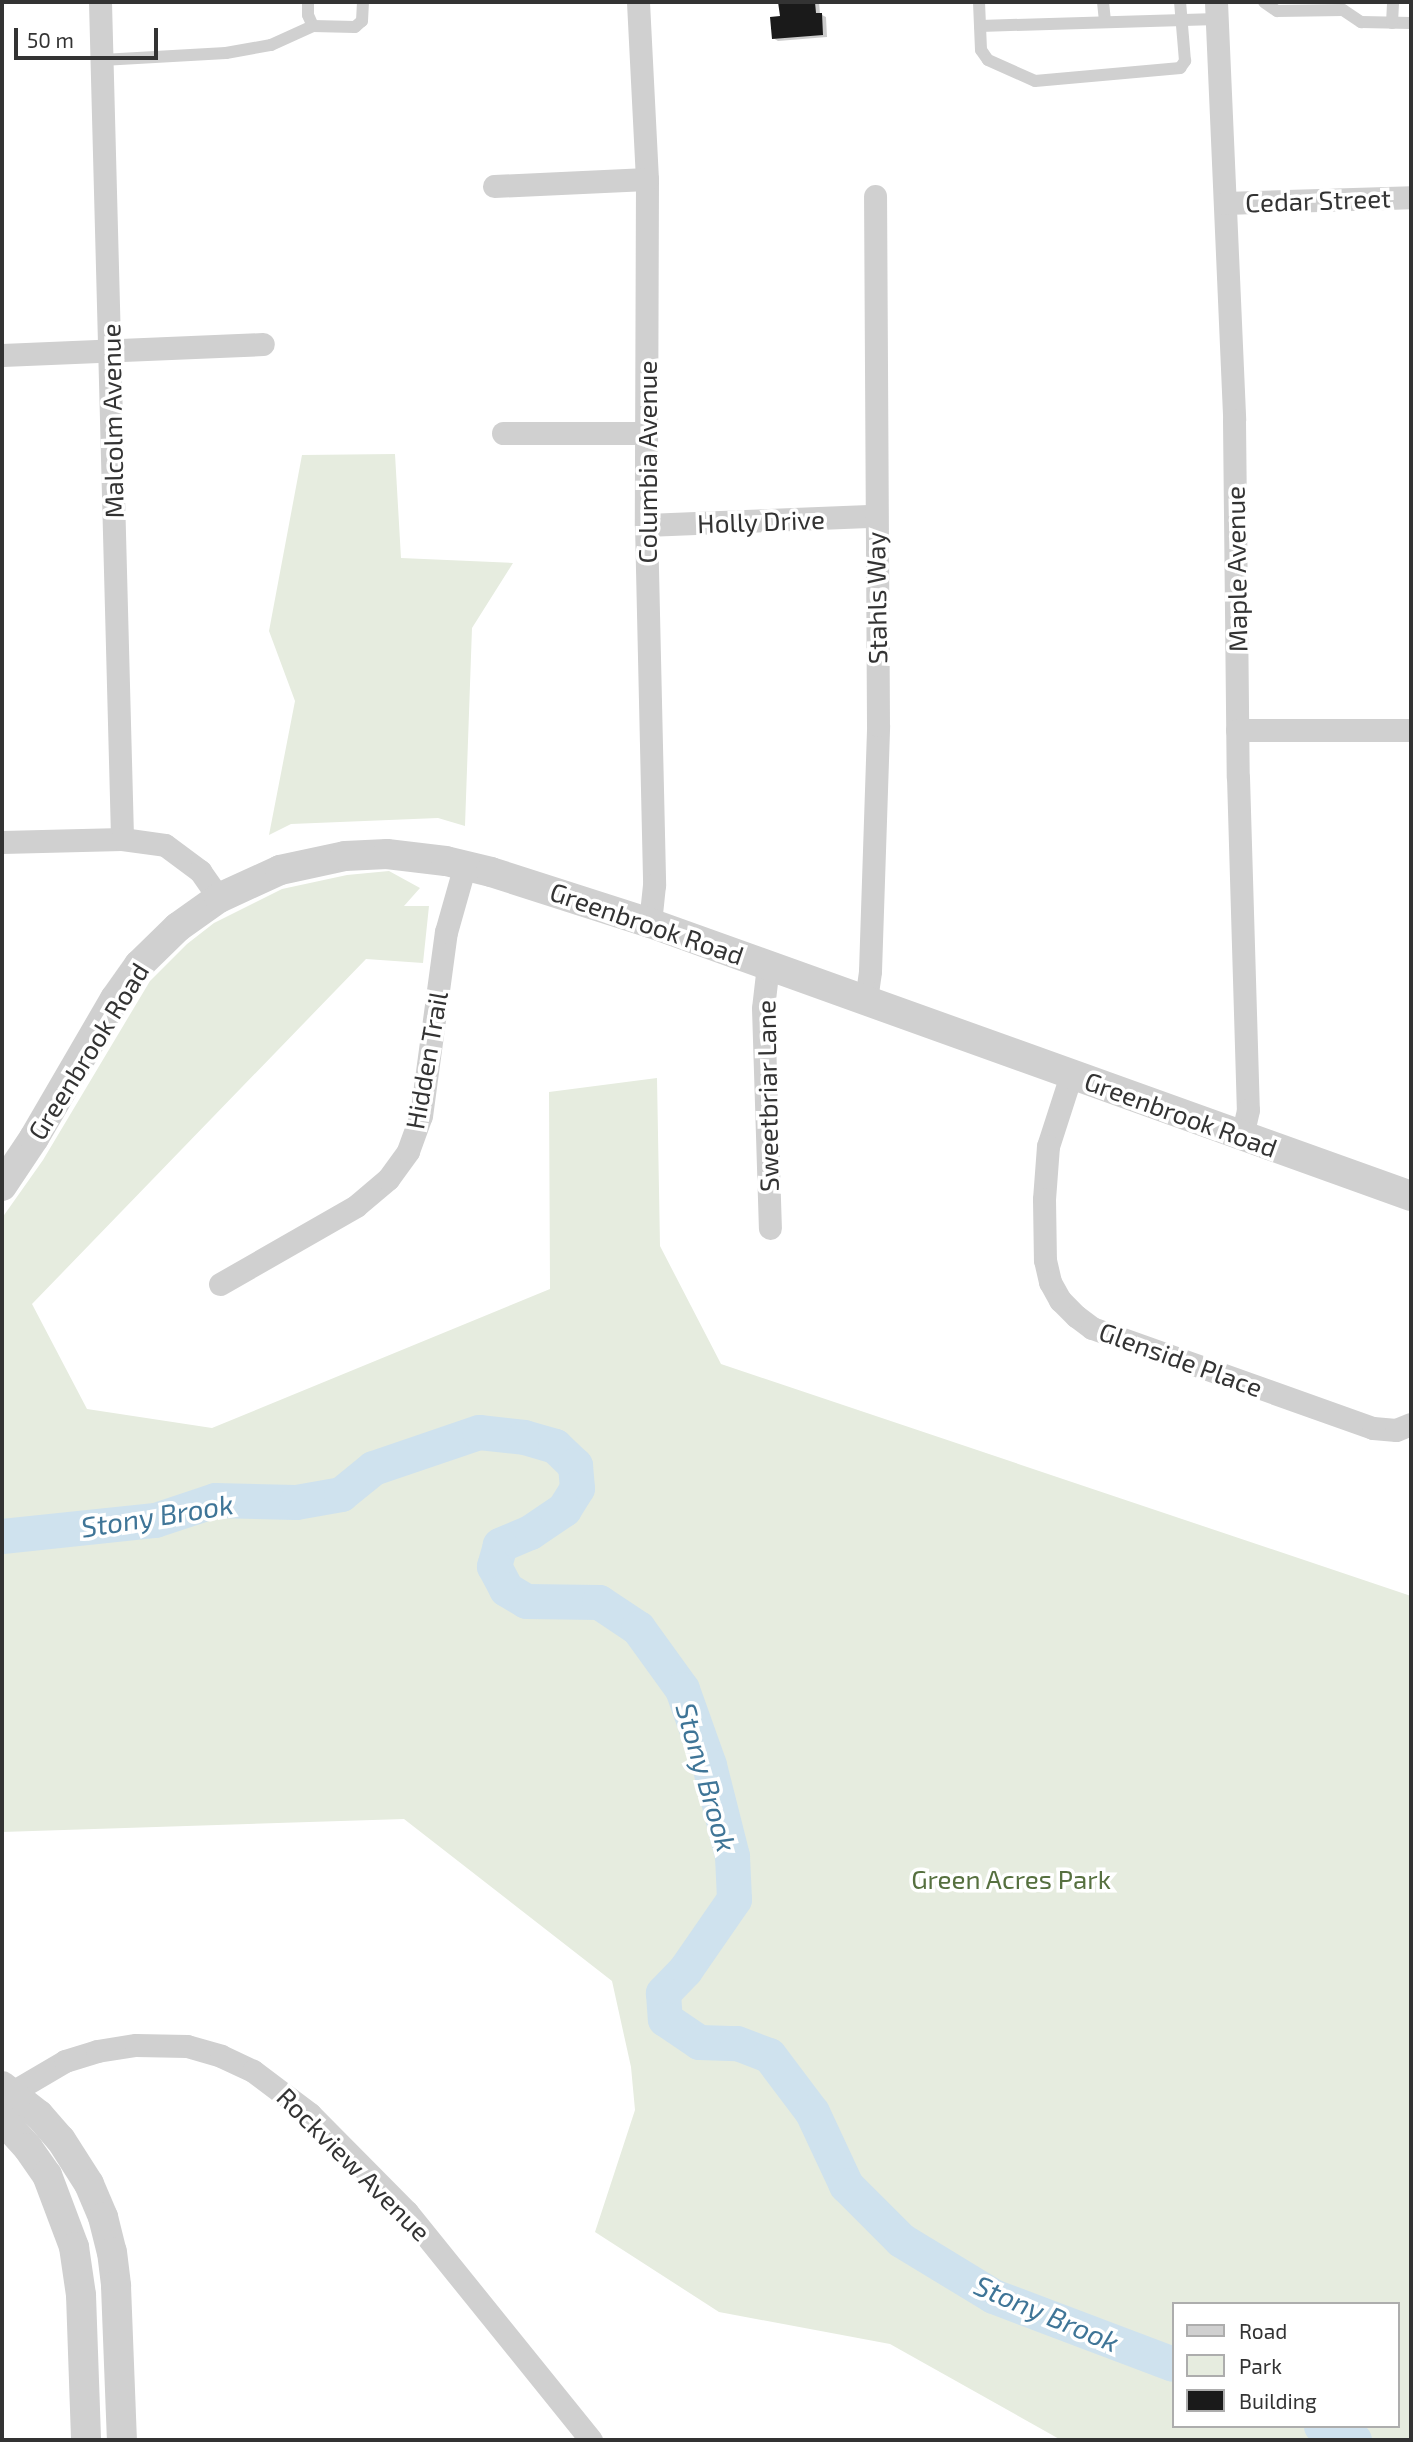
<!DOCTYPE html>
<style>
body{margin:0}
#map{position:relative;width:1413px;height:2442px;overflow:hidden;background:#fff;font-family:"Exo 2",sans-serif}
div>[style]{position:absolute}
[style*='--x']{left:calc(var(--x)*1px);top:calc(var(--y)*1px);width:calc(var(--w)*1px);rotate:calc(var(--a)*1deg)}
.green>*{inset:0;background:#e6ecdf}
.shadow>*{inset:0;background:#0003}
.river>*{height:35px;margin:-17.5px;padding:0 17.5px;transform-origin:17.5px;border-radius:17.5px;background:#cfe2ee}
.building>*{inset:0;background:#1a1a1a}
.service>*{height:12px;margin:-6px;padding:0 6px;transform-origin:6px;border-radius:6px;background:#d0d0d0}
.minor>*{height:23px;margin:-11.5px;padding:0 11.5px;transform-origin:11.5px;border-radius:11.5px;background:#d0d0d0}
.tertiary>*{height:30px;margin:-15px;padding:0 15px;transform-origin:15px;border-radius:15px;background:#d0d0d0}
span{translate:-50% -50%;white-space:nowrap;text-align:center;line-height:1.15;-webkit-text-stroke:7px #fff;paint-order:stroke}
.street-label{font-size:26px;color:#333}
.park-label{font-size:26px;color:#56703f}
.water-label{font-size:28px;color:#3f7597;font-style:italic}
.frame{position:absolute;inset:0;border:4px solid #333;pointer-events:none}
.legend{position:absolute;left:1172px;top:2302px;width:228px;height:126px;box-sizing:border-box;background:#fff;border:2px solid #adadad;margin:0;padding:9px 12px;list-style:none;font-size:21px;color:#333}
.legend li{display:flex;align-items:center;gap:14px;height:35px}
.legend b{width:35px;border:2px solid #adadad}
.scale{position:absolute;left:14px;top:28px;width:144px;height:32px;box-sizing:border-box;border:4px solid #333;border-top:0;padding-left:9px;font-size:21px;line-height:24px;white-space:nowrap;color:#333;-webkit-text-stroke:5px #fff;paint-order:stroke}
</style>
<div id="map">
<div class="green">
<div style="clip-path:polygon(395px 454px,401px 558px,513px 563px,472px 628px,465px 826px,438px 818px,291px 824px,269px 835px,295px 701px,269px 631px,302px 455px)"></div>
<div style="clip-path:polygon(evenodd,389px 871px,420px 888px,404px 906px,429px 906px,423px 963px,366px 959px,32px 1304px,87px 1409px,212px 1428px,550px 1289px,549px 1092px,657px 1078px,660px 1246px,721px 1364px,1411px 1596px,1411px 2440px,1061px 2440px,890px 2344px,719px 2312px,595px 2232px,635px 2110px,631px 2067px,612px 1981px,404px 1819px,2px 1832px,2px 1218px,43px 1160px,150px 981px,187px 944px,214px 923px,282px 889px,347px 875px,389px 871px,1173px 2304px,1397px 2304px,1397px 2426px,1173px 2426px,1173px 2304px)"></div>
</div>
<div class="shadow">
<div style="clip-path:polygon(780px 2px,819px 2px,820px 14px,826px 17px,827px 37px,778px 41px,773px 38px,781px 18px)"></div>
</div>
<div class="river">
<div style="--x:2;--y:1536;--w:154;--a:-6"></div>
<div style="--x:155;--y:1520;--w:63;--a:-18.4"></div>
<div style="--x:215;--y:1500;--w:81;--a:1.4"></div>
<div style="--x:296;--y:1502;--w:46;--a:-10.1"></div>
<div style="--x:341;--y:1494;--w:41;--a:-39.1"></div>
<div style="--x:373;--y:1468;--w:112;--a:-18.8"></div>
<div style="--x:479;--y:1432;--w:45;--a:6.3"></div>
<div style="--x:524;--y:1437;--w:32;--a:16"></div>
<div style="--x:555;--y:1446;--w:28;--a:44"></div>
<div style="--x:575;--y:1465;--w:23;--a:85"></div>
<div style="--x:577;--y:1488;--w:25;--a:122"></div>
<div style="--x:564;--y:1509;--w:41;--a:145.9"></div>
<div style="--x:530;--y:1532;--w:33;--a:157"></div>
<div style="--x:500;--y:1545;--w:22;--a:106"></div>
<div style="--x:494;--y:1566;--w:26;--a:62"></div>
<div style="--x:506;--y:1589;--w:23;--a:31"></div>
<div style="--x:526;--y:1601;--w:73;--a:0.8"></div>
<div style="--x:599;--y:1602;--w:47;--a:33.7"></div>
<div style="--x:638;--y:1628;--w:75;--a:54.2"></div>
<div style="--x:682;--y:1689;--w:81;--a:70.4"></div>
<div style="--x:709;--y:1765;--w:94;--a:75.8"></div>
<div style="--x:732;--y:1856;--w:43;--a:87.3"></div>
<div style="--x:734;--y:1899;--w:86;--a:124.6"></div>
<div style="--x:685;--y:1970;--w:32;--a:134"></div>
<div style="--x:663;--y:1993;--w:26;--a:86"></div>
<div style="--x:665;--y:2019;--w:41;--a:34.1"></div>
<div style="--x:699;--y:2042;--w:38;--a:2"></div>
<div style="--x:737;--y:2043;--w:34;--a:21"></div>
<div style="--x:769;--y:2055;--w:71;--a:53"></div>
<div style="--x:812;--y:2112;--w:81;--a:65"></div>
<div style="--x:846;--y:2185;--w:78;--a:45"></div>
<div style="--x:901;--y:2240;--w:108;--a:31.3"></div>
<div style="--x:993;--y:2296;--w:192;--a:20.7"></div>
<div style="--x:1321;--y:2426;--w:36;--a:23"></div>
</div>
<div class="building">
<div style="clip-path:polygon(778px 2px,815px 2px,816px 13px,822px 13px,823px 35px,772px 39px,770px 17px,780px 16px)"></div>
</div>
<div class="service">
<div style="--x:308;--y:2;--w:13;--a:90"></div>
<div style="--x:308;--y:15;--w:12;--a:66"></div>
<div style="--x:313;--y:26;--w:42;--a:1.4"></div>
<div style="--x:355;--y:27;--w:9;--a:-41"></div>
<div style="--x:362;--y:21;--w:19;--a:-87"></div>
<div style="--x:979;--y:2;--w:48;--a:87.6"></div>
<div style="--x:981;--y:50;--w:12;--a:55"></div>
<div style="--x:988;--y:60;--w:51;--a:24.1"></div>
<div style="--x:1035;--y:81;--w:146;--a:-5.1"></div>
<div style="--x:1180;--y:68;--w:9;--a:-54"></div>
<div style="--x:1185;--y:61;--w:59;--a:-94.8"></div>
<div style="--x:1103;--y:2;--w:18;--a:84"></div>
<div style="--x:1264;--y:2;--w:16;--a:35"></div>
<div style="--x:1277;--y:11;--w:66;--a:-0.9"></div>
<div style="--x:1343;--y:10;--w:22;--a:34"></div>
<div style="--x:1361;--y:22;--w:50;--a:1.1"></div>
<div style="--x:1392;--y:23;--w:21;--a:-87"></div>
<div style="--x:980;--y:26;--w:237;--a:-1.7"></div>
<div style="--x:102;--y:60;--w:124;--a:-3.2"></div>
<div style="--x:226;--y:53;--w:46;--a:-10.1"></div>
<div style="--x:271;--y:45;--w:46;--a:-24.3"></div>
</div>
<div class="minor">
<div style="--x:100;--y:2;--w:837;--a:88.49"></div>
<div style="--x:638;--y:2;--w:177;--a:87.1"></div>
<div style="--x:647;--y:179;--w:346;--a:90.2"></div>
<div style="--x:646;--y:525;--w:360;--a:88.7"></div>
<div style="--x:654;--y:885;--w:38;--a:96"></div>
<div style="--x:1216;--y:2;--w:418;--a:87.5"></div>
<div style="--x:1234;--y:420;--w:357;--a:89.4"></div>
<div style="--x:1238;--y:777;--w:333;--a:88.3"></div>
<div style="--x:1248;--y:1110;--w:27;--a:103"></div>
<div style="--x:494;--y:186;--w:153;--a:-2.6"></div>
<div style="--x:1225;--y:203;--w:186;--a:-1.8"></div>
<div style="--x:2;--y:355;--w:261;--a:-2.4"></div>
<div style="--x:503;--y:433;--w:143;--a:0"></div>
<div style="--x:646;--y:525;--w:229;--a:-2.3"></div>
<div style="--x:1237;--y:730;--w:174;--a:0"></div>
<div style="--x:2;--y:842;--w:120;--a:-1.4"></div>
<div style="--x:122;--y:839;--w:43;--a:7.9"></div>
<div style="--x:165;--y:845;--w:44;--a:36.6"></div>
<div style="--x:200;--y:871;--w:33;--a:55"></div>
<div style="--x:768;--y:965;--w:43;--a:96.6"></div>
<div style="--x:763;--y:1008;--w:220;--a:88.2"></div>
<div style="--x:866;--y:1000;--w:29;--a:-82"></div>
<div style="--x:870;--y:971;--w:246;--a:-88.1"></div>
<div style="--x:878;--y:725;--w:529;--a:-90.32"></div>
<div style="--x:1071;--y:1075;--w:75;--a:107.9"></div>
<div style="--x:1048;--y:1146;--w:53;--a:94.3"></div>
<div style="--x:1044;--y:1199;--w:61;--a:89.1"></div>
<div style="--x:1045;--y:1260;--w:23;--a:77"></div>
<div style="--x:1050;--y:1282;--w:21;--a:61"></div>
<div style="--x:1060;--y:1300;--w:23;--a:45"></div>
<div style="--x:1076;--y:1316;--w:20;--a:37"></div>
<div style="--x:1092;--y:1328;--w:298;--a:19.6"></div>
<div style="--x:1373;--y:1428;--w:23;--a:5"></div>
<div style="--x:1396;--y:1430;--w:16;--a:-22"></div>
<div style="--x:220;--y:1284;--w:157;--a:-29.8"></div>
<div style="--x:356;--y:1206;--w:42;--a:-40.2"></div>
<div style="--x:388;--y:1179;--w:34;--a:-54"></div>
<div style="--x:408;--y:1151;--w:37;--a:-70"></div>
<div style="--x:421;--y:1116;--w:186;--a:-82.3"></div>
<div style="--x:446;--y:932;--w:70;--a:-74.2"></div>
<div style="--x:2;--y:2098;--w:73;--a:-30.4"></div>
<div style="--x:65;--y:2061;--w:34;--a:-17"></div>
<div style="--x:97;--y:2051;--w:39;--a:-9"></div>
<div style="--x:136;--y:2045;--w:51;--a:1.1"></div>
<div style="--x:187;--y:2046;--w:35;--a:16"></div>
<div style="--x:221;--y:2056;--w:35;--a:25"></div>
<div style="--x:253;--y:2071;--w:71;--a:37"></div>
<div style="--x:310;--y:2114;--w:138;--a:45.3"></div>
<div style="--x:407;--y:2212;--w:293;--a:51.1"></div>
</div>
<div class="tertiary">
<div style="--x:2;--y:1186;--w:58;--a:-56.3"></div>
<div style="--x:34;--y:1138;--w:161;--a:-59.8"></div>
<div style="--x:115;--y:999;--w:42;--a:-54.8"></div>
<div style="--x:139;--y:965;--w:54;--a:-44.3"></div>
<div style="--x:178;--y:927;--w:50;--a:-35.3"></div>
<div style="--x:219;--y:898;--w:67;--a:-24.7"></div>
<div style="--x:280;--y:870;--w:66;--a:-12.2"></div>
<div style="--x:345;--y:856;--w:42;--a:-2.7"></div>
<div style="--x:387;--y:854;--w:59;--a:6.8"></div>
<div style="--x:446;--y:861;--w:46;--a:13.7"></div>
<div style="--x:491;--y:872;--w:167;--a:17.8"></div>
<div style="--x:650;--y:923;--w:808;--a:19.73"></div>
<div style="--x:2;--y:2086;--w:47;--a:38.1"></div>
<div style="--x:39;--y:2115;--w:33;--a:49"></div>
<div style="--x:61;--y:2140;--w:52;--a:57.5"></div>
<div style="--x:89;--y:2184;--w:36;--a:67"></div>
<div style="--x:103;--y:2217;--w:36;--a:76"></div>
<div style="--x:112;--y:2252;--w:34;--a:83"></div>
<div style="--x:116;--y:2286;--w:154;--a:87.8"></div>
<div style="--x:2;--y:2119;--w:39;--a:48"></div>
<div style="--x:28;--y:2148;--w:33;--a:55"></div>
<div style="--x:47;--y:2175;--w:77;--a:69.4"></div>
<div style="--x:74;--y:2247;--w:49;--a:81.7"></div>
<div style="--x:81;--y:2295;--w:145;--a:88"></div>
</div>
<div class="street-label">
<span style="left:1318px;top:200px;rotate:-2deg">Cedar Street</span>
<span style="left:112px;top:421px;rotate:-91deg">Malcolm Avenue</span>
<span style="left:647px;top:462px;rotate:-90deg">Columbia Avenue</span>
<span style="left:761px;top:521px;rotate:-2deg">Holly Drive</span>
<span style="left:1236px;top:569px;rotate:-91deg">Maple Avenue</span>
<span style="left:876px;top:598px;rotate:-91deg">Stahls Way</span>
<span style="left:647px;top:923px;rotate:19deg">Greenbrook Road</span>
<span style="left:88px;top:1051px;rotate:-58deg">Greenbrook Road</span>
<span style="left:426px;top:1060px;rotate:-80deg">Hidden Trail</span>
<span style="left:767px;top:1096px;rotate:-91deg">Sweetbriar Lane</span>
<span style="left:1181px;top:1114px;rotate:20deg">Greenbrook Road</span>
<span style="left:1181px;top:1359px;rotate:20deg">Glenside Place</span>
<span style="left:354px;top:2164px;rotate:45deg">Rockview Avenue</span>
</div>
<div class="park-label">
<span style="left:1011px;top:1879px">Green Acres Park</span>
</div>
<div class="water-label">
<span style="left:157px;top:1515px;rotate:-9deg">Stony Brook</span>
<span style="left:707px;top:1777px;rotate:74deg">Stony Brook</span>
<span style="left:1047px;top:2313px;rotate:23deg">Stony Brook</span>
</div>
<div class="frame"></div>
<ul class="legend">
<li><b style="height:9px;background:#d0d0d0"></b>Road</li>
<li><b style="height:19px;background:#e6ecdf"></b>Park</li>
<li><b style="height:19px;background:#1a1a1a"></b>Building</li>
</ul>
<div class="scale">50 m</div>
</div>
